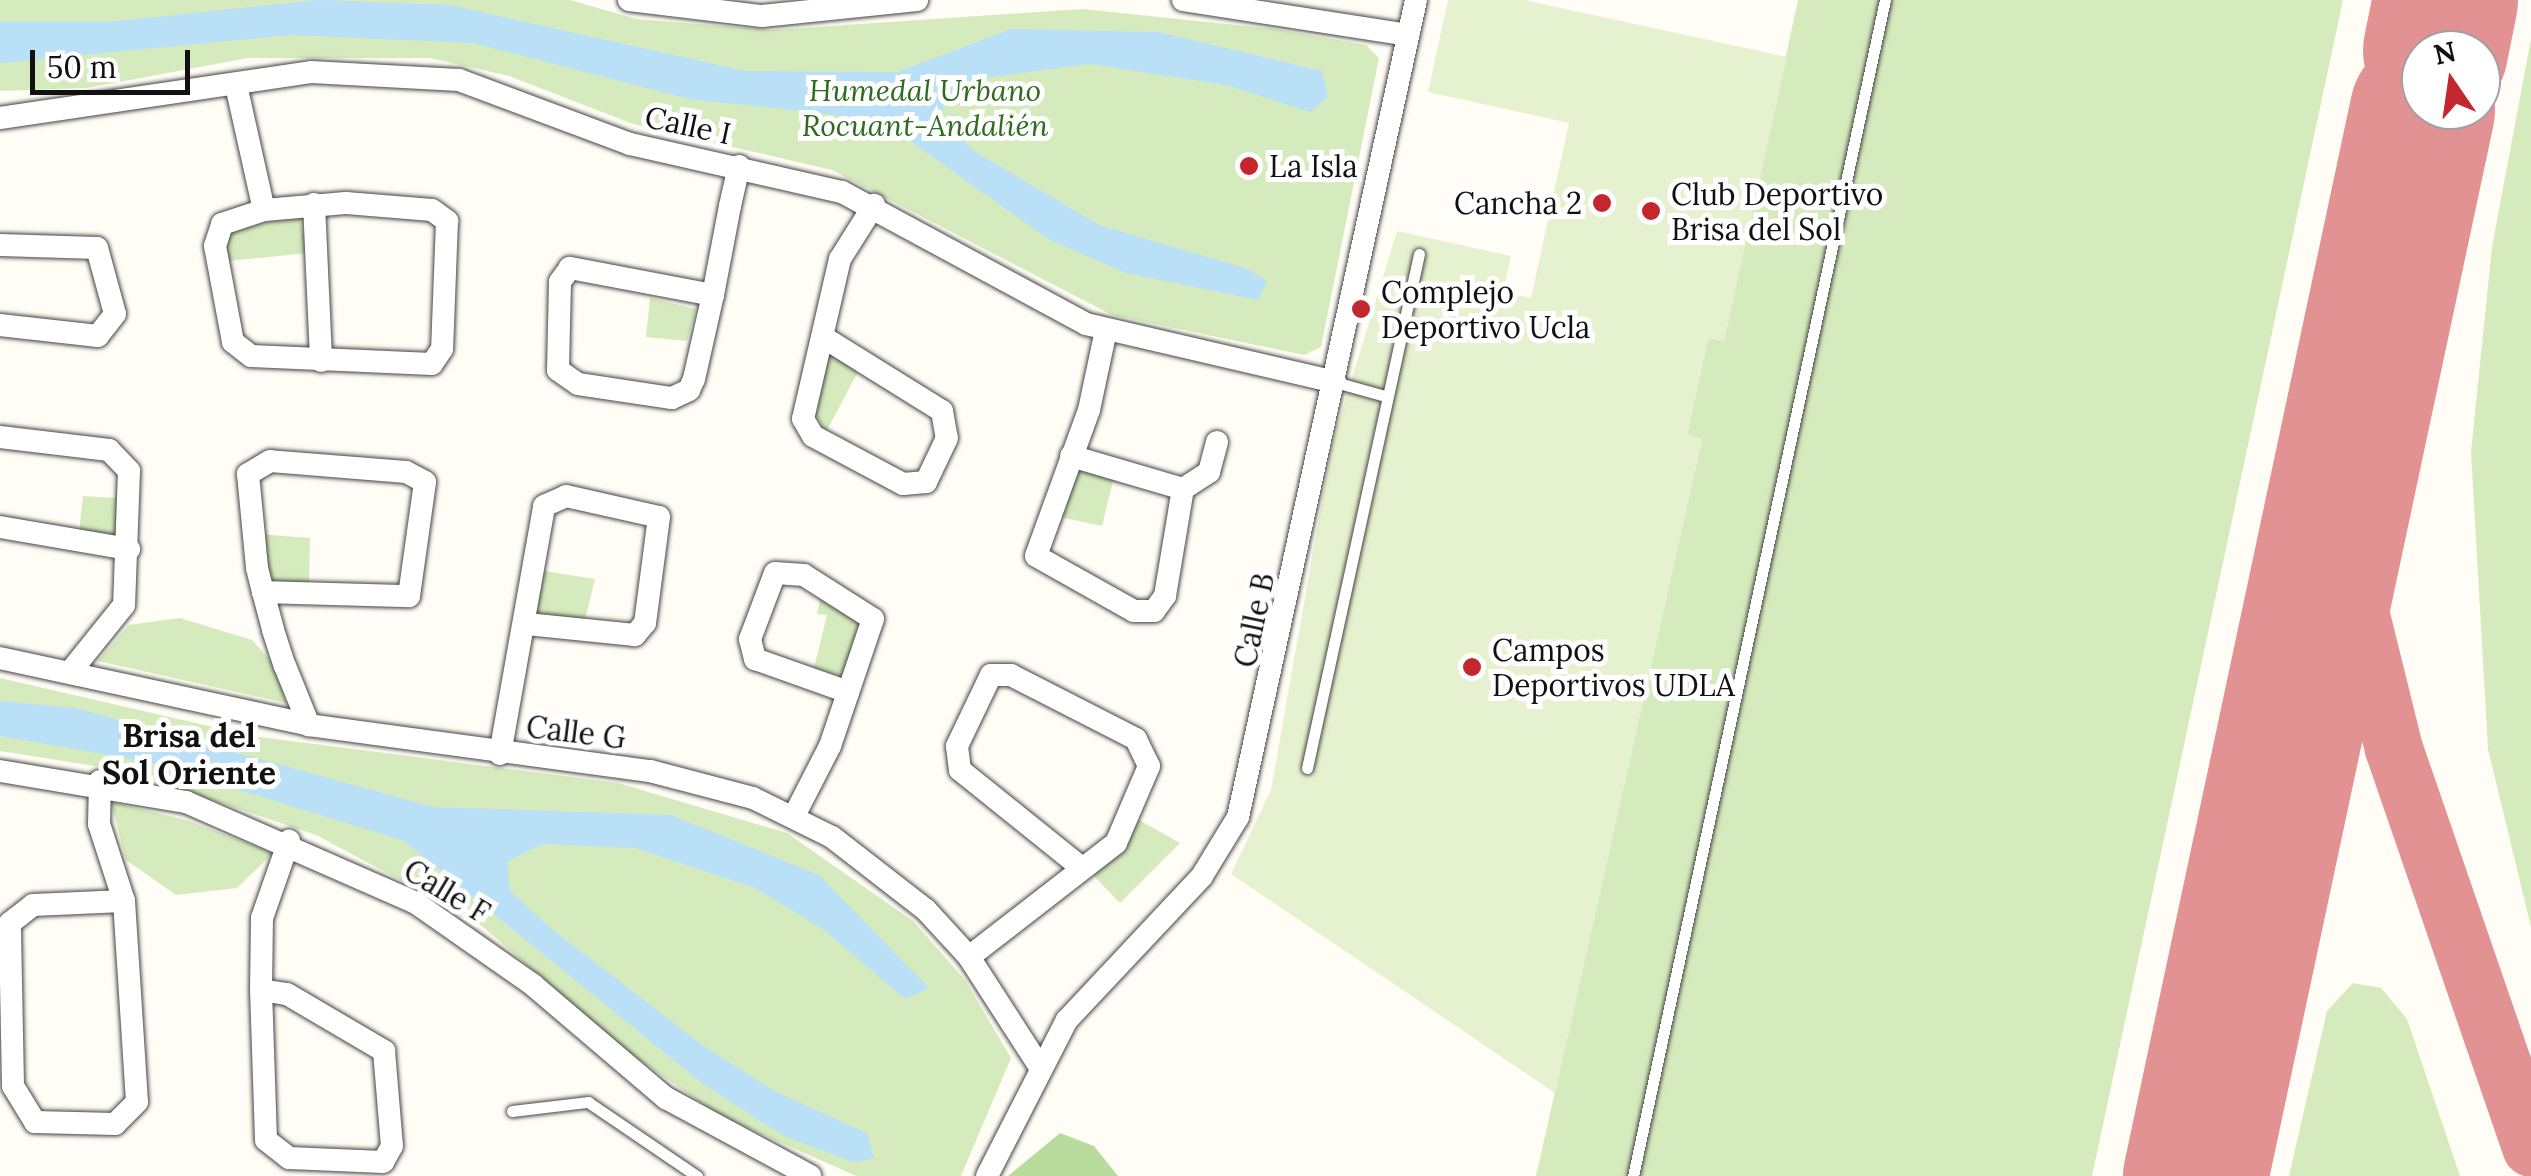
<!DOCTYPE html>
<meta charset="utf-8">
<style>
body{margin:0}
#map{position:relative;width:2531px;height:1176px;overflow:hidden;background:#fffdf5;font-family:Lora,serif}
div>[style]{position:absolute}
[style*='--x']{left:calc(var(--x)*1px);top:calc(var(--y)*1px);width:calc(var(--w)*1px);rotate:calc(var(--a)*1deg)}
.green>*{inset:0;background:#d5ebbd}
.forest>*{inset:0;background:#b9dc9c}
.pitch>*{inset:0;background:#e6f2cf}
.water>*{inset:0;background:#b9e0f7}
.taxiway>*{height:58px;margin:-29px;padding:0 29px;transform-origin:29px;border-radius:29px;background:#e29292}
.runway>*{height:145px;margin:-72.5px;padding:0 72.5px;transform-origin:72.5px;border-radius:72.5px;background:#e29292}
.roads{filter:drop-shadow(0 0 2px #444) drop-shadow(0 0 2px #444)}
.service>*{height:11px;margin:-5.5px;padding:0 5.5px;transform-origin:5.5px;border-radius:5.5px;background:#fff}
.minor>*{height:22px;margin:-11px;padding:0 11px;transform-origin:11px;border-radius:11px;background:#fff}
.dots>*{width:28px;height:28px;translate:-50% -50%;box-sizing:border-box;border:5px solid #fff;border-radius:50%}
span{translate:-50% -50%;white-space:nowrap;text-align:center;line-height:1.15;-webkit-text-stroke:10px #fff;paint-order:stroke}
.park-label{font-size:30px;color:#2f6b1f;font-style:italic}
.street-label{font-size:30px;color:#111}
.poi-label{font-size:30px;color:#111}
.left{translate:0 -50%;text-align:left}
.right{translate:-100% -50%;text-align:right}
.neighbourhood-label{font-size:32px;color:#111;font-weight:700}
.north{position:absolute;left:2401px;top:30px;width:100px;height:100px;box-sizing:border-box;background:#fff;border:2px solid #a0a0a0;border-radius:50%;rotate:347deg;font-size:28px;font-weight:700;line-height:40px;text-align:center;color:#111}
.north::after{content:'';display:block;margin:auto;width:35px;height:45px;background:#c4262e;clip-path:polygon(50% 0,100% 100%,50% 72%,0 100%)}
.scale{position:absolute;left:30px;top:50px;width:160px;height:45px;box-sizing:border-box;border:5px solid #111;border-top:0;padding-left:12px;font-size:30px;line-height:35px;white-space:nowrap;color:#111;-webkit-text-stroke:8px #fff;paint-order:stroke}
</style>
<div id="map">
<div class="green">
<div style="clip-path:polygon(0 0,570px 0,636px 19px,773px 30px,1082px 9px,1274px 29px,1366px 45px,1379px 58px,1321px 347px,1304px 355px,1112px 315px,832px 170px,633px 124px,509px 76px,430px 58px,248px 58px,87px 88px,0 91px)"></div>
<div style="clip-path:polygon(1798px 0,2343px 0,2092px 1176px,1536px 1176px,1702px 439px,1687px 435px,1708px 338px,1724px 340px)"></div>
<div style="clip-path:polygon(2531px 39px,2531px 927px,2488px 749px,2471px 452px,2492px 247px)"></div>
<div style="clip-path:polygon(299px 216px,308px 253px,228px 261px,226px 235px,237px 228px)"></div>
<div style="clip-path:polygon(650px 298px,696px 309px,687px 341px,646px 337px)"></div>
<div style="clip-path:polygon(829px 350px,861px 366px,826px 432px,813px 409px)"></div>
<div style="clip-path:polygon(1079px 469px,1114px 477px,1102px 526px,1056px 516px)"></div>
<div style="clip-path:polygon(121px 476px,120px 537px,79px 534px,83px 496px,115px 498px)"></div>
<div style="clip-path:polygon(258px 534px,310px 538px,309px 585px,271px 582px)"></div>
<div style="clip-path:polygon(544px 571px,595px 579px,584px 624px,535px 618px)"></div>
<div style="clip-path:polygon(822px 590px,865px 620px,850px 679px,814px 668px,827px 615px,817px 614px)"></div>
<div style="clip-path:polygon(180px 618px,252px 640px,274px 664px,286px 703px,98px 661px,129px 625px)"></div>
<div style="clip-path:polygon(0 678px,252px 736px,618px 783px,787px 833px,913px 921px,965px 980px,1011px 1058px,961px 1176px,856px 1176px,719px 1115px,628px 1052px,475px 920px,316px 835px,126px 771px,0 751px)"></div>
<div style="clip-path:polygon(111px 802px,186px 820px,273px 853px,237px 888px,176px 895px,126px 860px)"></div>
<div style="clip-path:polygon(1139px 820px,1180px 843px,1120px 903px,1093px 875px,1121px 854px)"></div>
<div style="clip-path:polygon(2353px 983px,2381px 988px,2407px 1019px,2460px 1176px,2289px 1176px,2327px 1011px)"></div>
</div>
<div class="forest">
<div style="clip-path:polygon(1060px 1133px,1094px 1146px,1118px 1176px,1008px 1176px)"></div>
</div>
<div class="pitch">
<div style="clip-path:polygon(1448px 0,1524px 0,1787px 57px,1724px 341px,1708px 338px,1687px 434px,1702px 439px,1555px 1093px,1231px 874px,1271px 790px,1332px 444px,1397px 231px,1511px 256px,1503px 292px,1531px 298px,1569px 123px,1428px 92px)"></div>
</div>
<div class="water">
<div style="clip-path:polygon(318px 0,450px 5px,746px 71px,898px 72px,1011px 29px,1158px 32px,1322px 71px,1328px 97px,1310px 112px,1227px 85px,1089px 64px,969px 80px,948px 93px,940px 119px,974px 151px,1099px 225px,1248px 269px,1267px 281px,1258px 300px,1126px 273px,1048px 239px,902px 135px,838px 115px,689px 99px,473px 43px,290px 35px,0 63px,0 22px,107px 22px)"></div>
<div style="clip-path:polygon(0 701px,76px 708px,433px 807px,671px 815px,819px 875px,929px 988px,905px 999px,824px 930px,755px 888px,635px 848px,542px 844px,507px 862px,510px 891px,552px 929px,702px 1045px,774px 1091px,867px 1133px,874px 1159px,853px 1162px,784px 1136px,703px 1084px,404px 841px,149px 762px,0 736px)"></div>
</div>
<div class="taxiway">
<div style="--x:2344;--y:477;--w:70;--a:90"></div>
<div style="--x:2344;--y:547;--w:208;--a:76.1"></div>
<div style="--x:2394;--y:749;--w:422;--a:71"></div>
</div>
<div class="runway">
<div style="--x:2435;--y:50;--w:51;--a:-78.7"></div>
<div style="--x:2195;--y:1176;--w:1090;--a:-77.98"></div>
</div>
<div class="roads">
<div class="service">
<div style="--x:1335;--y:382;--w:52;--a:15.6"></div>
<div style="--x:1307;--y:768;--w:526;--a:-77.71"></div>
<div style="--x:512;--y:1111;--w:77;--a:-6.8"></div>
<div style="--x:588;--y:1102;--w:132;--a:34.2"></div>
<div style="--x:1633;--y:1176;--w:1203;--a:-77.91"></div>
</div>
<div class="minor">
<div style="--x:629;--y:0;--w:134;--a:6.9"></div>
<div style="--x:762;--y:16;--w:156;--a:-5.9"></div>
<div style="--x:1183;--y:0;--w:228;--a:8.8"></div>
<div style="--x:236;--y:85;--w:128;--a:77.4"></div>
<div style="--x:0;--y:118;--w:314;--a:-8.4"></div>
<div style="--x:311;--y:72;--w:148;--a:3.1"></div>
<div style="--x:459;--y:80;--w:183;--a:20.5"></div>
<div style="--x:630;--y:144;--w:217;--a:12.8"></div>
<div style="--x:842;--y:192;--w:277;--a:28.4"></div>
<div style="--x:1086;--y:324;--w:256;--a:13.1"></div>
<div style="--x:346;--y:203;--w:86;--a:4.7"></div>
<div style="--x:432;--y:210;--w:19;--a:36"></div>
<div style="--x:447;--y:221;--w:128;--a:92.2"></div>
<div style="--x:442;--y:349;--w:18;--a:124"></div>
<div style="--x:432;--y:364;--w:181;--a:-177.5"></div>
<div style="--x:251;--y:356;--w:23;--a:-142"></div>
<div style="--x:233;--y:342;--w:98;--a:-100.6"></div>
<div style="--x:215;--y:246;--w:23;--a:-72"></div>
<div style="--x:222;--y:224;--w:44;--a:-18.4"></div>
<div style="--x:264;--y:210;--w:82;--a:-4.9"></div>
<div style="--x:314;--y:204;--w:157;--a:87.4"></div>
<div style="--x:0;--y:245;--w:97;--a:1.8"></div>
<div style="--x:97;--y:248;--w:68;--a:74.7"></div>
<div style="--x:115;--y:314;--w:28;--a:128"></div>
<div style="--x:98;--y:336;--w:99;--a:-173.6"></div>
<div style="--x:713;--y:295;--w:146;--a:-169.3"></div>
<div style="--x:570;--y:268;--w:17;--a:126"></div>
<div style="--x:560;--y:282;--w:88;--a:91.3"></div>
<div style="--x:558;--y:370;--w:24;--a:35"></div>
<div style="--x:578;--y:384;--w:95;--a:8.5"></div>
<div style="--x:672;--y:398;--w:19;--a:-25"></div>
<div style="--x:689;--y:390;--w:12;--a:-66"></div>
<div style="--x:694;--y:379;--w:86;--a:-77.3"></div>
<div style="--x:713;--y:295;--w:91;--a:-79.2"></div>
<div style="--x:730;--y:206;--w:41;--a:-77.3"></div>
<div style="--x:1106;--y:330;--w:82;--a:102"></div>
<div style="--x:1089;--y:410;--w:155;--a:110"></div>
<div style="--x:1036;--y:556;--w:112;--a:29.3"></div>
<div style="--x:1134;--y:611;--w:20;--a:0"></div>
<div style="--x:1154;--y:611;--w:19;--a:-54"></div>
<div style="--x:1165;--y:596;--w:109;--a:-80.5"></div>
<div style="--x:823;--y:337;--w:140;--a:31.9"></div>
<div style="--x:942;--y:411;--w:27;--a:80"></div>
<div style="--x:947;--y:438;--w:49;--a:115.5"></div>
<div style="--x:926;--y:482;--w:23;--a:175"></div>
<div style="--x:903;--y:484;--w:102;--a:-151.9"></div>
<div style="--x:813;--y:436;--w:20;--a:-120"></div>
<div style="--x:803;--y:419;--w:164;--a:-77"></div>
<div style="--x:840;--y:259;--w:64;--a:-57.8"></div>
<div style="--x:0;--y:437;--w:110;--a:6.8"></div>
<div style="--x:109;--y:450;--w:29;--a:46"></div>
<div style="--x:129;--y:471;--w:134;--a:92.1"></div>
<div style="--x:124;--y:605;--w:85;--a:128.8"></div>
<div style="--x:1071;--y:456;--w:117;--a:16.4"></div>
<div style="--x:1183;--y:489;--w:31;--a:-33"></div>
<div style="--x:1209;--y:472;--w:31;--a:-75"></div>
<div style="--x:0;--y:527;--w:131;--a:9.7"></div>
<div style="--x:263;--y:592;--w:146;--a:1.6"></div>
<div style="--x:409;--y:596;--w:115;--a:-82"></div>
<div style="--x:425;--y:482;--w:21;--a:-152"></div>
<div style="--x:406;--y:472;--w:136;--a:-175.4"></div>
<div style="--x:270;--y:461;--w:26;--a:149"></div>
<div style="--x:248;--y:474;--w:94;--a:84.5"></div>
<div style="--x:257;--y:568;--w:25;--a:76"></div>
<div style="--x:263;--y:592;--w:39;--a:75"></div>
<div style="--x:273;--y:630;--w:38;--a:72"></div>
<div style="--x:285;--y:666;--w:64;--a:67.9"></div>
<div style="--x:0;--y:658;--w:316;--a:12.2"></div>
<div style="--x:309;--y:725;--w:344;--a:7.7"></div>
<div style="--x:650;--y:771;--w:106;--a:14.7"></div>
<div style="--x:753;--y:798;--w:88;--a:26.3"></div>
<div style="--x:832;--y:837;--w:119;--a:37.8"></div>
<div style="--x:926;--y:910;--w:64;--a:47.5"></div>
<div style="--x:969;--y:957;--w:127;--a:57.2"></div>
<div style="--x:500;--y:754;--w:252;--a:-79.9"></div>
<div style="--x:544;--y:506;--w:24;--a:-24"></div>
<div style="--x:566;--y:496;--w:95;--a:12.7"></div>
<div style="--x:659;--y:517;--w:107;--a:97.5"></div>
<div style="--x:645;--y:623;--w:16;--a:130"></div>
<div style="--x:635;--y:635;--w:109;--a:-174.2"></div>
<div style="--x:0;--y:771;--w:189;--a:9.5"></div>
<div style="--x:186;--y:802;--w:251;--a:23.7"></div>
<div style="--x:416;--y:903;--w:143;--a:35"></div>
<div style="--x:533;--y:985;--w:175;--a:40.4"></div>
<div style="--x:666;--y:1098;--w:164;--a:28.4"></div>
<div style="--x:100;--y:781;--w:43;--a:91.3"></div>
<div style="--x:99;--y:824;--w:81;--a:72"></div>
<div style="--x:124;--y:901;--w:201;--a:86.3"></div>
<div style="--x:137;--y:1102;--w:31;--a:135"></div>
<div style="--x:115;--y:1124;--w:80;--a:-178.6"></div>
<div style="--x:35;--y:1122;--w:42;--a:-121.4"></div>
<div style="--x:13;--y:1086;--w:163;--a:-91.1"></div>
<div style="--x:10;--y:923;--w:29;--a:-38"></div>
<div style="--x:33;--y:905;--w:91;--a:-2.5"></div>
<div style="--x:794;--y:816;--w:79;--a:-62.8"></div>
<div style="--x:830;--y:746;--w:134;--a:-71.3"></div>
<div style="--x:873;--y:619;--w:82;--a:-147.5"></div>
<div style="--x:804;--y:575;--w:29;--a:-176"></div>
<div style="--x:775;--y:573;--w:71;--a:110.7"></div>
<div style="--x:750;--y:639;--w:21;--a:76"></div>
<div style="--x:755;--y:659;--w:99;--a:19.5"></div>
<div style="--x:969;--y:957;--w:186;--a:-37.8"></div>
<div style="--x:1116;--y:843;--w:84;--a:-66.8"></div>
<div style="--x:1149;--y:766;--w:30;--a:-116"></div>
<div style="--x:1136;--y:739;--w:140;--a:-152.9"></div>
<div style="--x:1011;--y:675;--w:20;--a:180"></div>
<div style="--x:991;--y:675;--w:79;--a:115.6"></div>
<div style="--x:957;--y:746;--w:24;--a:83"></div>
<div style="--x:960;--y:770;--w:156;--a:38.8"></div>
<div style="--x:261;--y:990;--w:26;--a:9"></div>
<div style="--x:287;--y:994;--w:113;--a:30.4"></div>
<div style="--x:384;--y:1051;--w:95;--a:85.2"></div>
<div style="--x:392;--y:1146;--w:18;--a:119"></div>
<div style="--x:383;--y:1162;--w:94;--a:-177.6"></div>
<div style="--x:289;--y:1158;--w:29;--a:-142"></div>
<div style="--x:266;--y:1140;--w:150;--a:-91.9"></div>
<div style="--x:261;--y:990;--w:72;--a:-89.2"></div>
<div style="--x:262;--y:918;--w:82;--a:-70.7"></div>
<div style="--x:987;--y:1176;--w:175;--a:-62.9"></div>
<div style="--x:1067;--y:1020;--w:197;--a:-46.8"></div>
<div style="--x:1202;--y:876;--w:69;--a:-58.6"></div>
<div style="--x:1238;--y:817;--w:836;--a:-77.71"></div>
</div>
</div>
<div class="dots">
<div style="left:1249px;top:166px;background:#c4262e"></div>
<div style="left:1602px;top:203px;background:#c4262e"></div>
<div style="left:1651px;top:211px;background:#c4262e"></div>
<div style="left:1361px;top:309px;background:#c4262e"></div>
<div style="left:1472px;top:667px;background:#c4262e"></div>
</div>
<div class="park-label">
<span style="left:925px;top:107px">Humedal Urbano<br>Rocuant-Andalién</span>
</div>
<div class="street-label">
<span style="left:688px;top:125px;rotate:12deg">Calle I</span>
<span style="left:1254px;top:620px;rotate:-78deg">Calle B</span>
<span style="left:576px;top:732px;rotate:7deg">Calle G</span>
<span style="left:447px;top:891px;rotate:31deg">Calle F</span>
</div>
<div class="poi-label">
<span class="left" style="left:1269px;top:166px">La Isla</span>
<span class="left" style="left:1671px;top:211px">Club Deportivo<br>Brisa del Sol</span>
<span class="right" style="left:1582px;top:203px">Cancha 2</span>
<span class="left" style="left:1381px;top:309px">Complejo<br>Deportivo Ucla</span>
<span class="left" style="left:1492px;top:667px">Campos<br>Deportivos UDLA</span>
</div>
<div class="neighbourhood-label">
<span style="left:189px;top:755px">Brisa del<br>Sol Oriente</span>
</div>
<div class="north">N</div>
<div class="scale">50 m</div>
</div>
